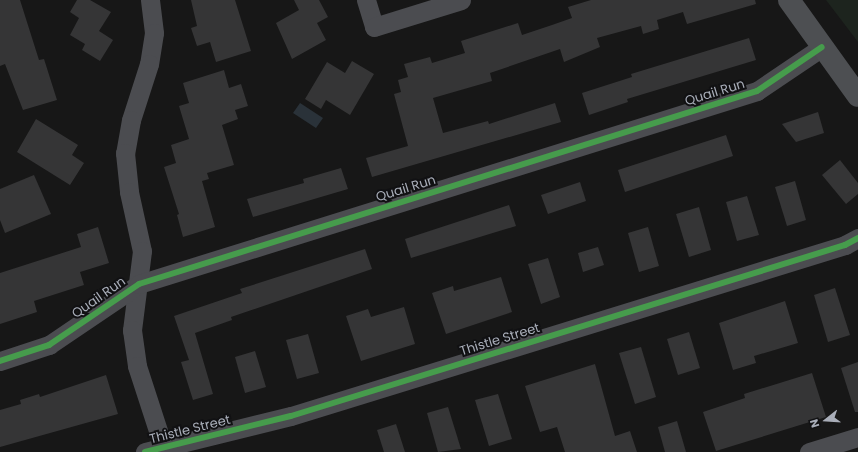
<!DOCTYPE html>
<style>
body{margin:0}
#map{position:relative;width:858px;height:452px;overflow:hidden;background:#171717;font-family:Poppins,sans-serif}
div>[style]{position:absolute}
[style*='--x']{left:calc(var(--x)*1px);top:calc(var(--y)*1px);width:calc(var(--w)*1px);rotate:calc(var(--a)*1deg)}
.green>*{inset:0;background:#1d241e}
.water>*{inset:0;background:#2a3239}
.building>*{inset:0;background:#353536}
.minor>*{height:19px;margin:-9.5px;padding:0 9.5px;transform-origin:9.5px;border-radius:9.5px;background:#4b4c50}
.major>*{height:22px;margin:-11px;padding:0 11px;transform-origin:11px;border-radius:11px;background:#4d4f52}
.cycleway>*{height:6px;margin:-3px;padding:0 3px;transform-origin:3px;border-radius:3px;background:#469c4c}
span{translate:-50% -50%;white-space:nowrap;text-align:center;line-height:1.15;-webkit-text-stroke:4px #111113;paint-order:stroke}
.street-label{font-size:13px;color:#a8adb8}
.north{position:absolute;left:806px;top:400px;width:40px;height:40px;-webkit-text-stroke:3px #111113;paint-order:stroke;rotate:253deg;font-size:11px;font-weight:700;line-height:16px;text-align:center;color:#a8adb8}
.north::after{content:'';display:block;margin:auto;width:14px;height:18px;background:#a8adb8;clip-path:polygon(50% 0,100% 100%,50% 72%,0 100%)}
</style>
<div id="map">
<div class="green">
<div style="clip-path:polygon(826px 0,858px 0,858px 42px)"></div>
</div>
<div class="water">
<div style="clip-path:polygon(300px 103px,323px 118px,316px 128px,293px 113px)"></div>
</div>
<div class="building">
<div style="clip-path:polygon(0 0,20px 0,39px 60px,44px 59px,57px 100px,23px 110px,5px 64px,0 66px)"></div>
<div style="clip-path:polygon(77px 0,90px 0,111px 12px,99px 31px,113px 40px,100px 61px,82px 50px,85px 44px,70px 35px,79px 18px,70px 12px)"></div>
<div style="clip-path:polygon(191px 0,235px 0,251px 51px,216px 62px,210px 42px,197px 46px,191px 28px,197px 26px)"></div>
<div style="clip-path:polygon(294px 0,319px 0,328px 17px,317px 23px,326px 40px,292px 59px,276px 23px,299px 10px)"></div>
<div style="clip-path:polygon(591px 0,755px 0,756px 4px,687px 24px,683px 12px,657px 20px,659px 29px,643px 34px,641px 26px,597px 38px,600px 47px,564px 62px,560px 49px,490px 73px,492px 81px,433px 98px,443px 133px,488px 121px,489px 124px,555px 103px,561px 122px,372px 177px,366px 158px,408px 146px,394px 94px,401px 92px,398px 80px,408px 77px,404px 64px,430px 57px,432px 63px,465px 53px,461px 41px,518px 23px,522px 35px,552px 25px,572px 18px,568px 7px)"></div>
<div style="clip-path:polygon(749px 38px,756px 60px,627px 99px,628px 102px,589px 115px,582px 93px,632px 77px,631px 74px)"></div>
<div style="clip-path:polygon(352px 61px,374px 74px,350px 115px,326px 100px,321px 109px,305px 99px,327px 62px,345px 73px)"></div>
<div style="clip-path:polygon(224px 70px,229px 88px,241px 84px,248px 106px,235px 110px,238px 119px,222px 125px,234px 165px,207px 173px,209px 179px,202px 181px,215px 227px,183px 237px,177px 215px,179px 214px,164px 167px,176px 163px,171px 145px,189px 139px,179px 106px,189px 103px,183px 83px)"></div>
<div style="clip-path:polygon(818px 112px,824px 133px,796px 142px,782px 124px)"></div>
<div style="clip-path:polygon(36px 119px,78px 145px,72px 155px,84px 163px,70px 185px,17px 152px)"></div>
<div style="clip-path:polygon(726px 135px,733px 156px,625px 192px,618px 170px)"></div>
<div style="clip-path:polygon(840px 160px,858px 183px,858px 194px,846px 204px,822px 175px)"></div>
<div style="clip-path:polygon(341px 168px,348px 189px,253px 217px,247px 199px,304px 183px,303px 179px)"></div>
<div style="clip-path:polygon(34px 175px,51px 214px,5px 233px,0 220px,0 189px)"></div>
<div style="clip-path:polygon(795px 181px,806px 220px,787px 226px,775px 187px)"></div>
<div style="clip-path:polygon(580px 182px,586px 201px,548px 214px,541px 195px)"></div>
<div style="clip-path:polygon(747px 196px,759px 235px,737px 241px,726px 202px)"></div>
<div style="clip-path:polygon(509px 205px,516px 226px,411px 258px,405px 239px)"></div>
<div style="clip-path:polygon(699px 207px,711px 250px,689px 257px,676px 214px)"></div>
<div style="clip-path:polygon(98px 227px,109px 263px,80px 272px,84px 285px,34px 301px,37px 312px,0 324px,0 273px,81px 247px,77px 234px)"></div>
<div style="clip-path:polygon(648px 227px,659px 266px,639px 272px,628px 233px)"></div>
<div style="clip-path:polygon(598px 247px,604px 265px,583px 272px,578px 253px)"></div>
<div style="clip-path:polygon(365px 249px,372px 269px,231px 317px,232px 320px,195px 333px,213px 394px,193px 400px,181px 362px,189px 360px,174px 316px,242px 293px,240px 289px)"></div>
<div style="clip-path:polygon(548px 258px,560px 297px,541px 304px,528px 264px)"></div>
<div style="clip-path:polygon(501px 277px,512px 312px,446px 334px,432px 293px,453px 286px,454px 291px)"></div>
<div style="clip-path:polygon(835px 288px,850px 335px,828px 342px,814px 295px)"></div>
<div style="clip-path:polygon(785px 301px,798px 343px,754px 356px,756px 363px,733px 370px,719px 323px)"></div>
<div style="clip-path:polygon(404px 307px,415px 344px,361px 361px,346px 316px,368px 309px,371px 317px)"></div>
<div style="clip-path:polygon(689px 332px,700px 368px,678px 375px,667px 339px)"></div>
<div style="clip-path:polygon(308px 334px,319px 373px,297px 379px,286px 340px)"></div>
<div style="clip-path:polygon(641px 347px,656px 397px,635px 404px,619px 353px)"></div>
<div style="clip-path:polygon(255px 351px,266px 387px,245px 393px,235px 357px)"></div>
<div style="clip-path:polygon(858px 362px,858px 412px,855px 412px,841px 368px)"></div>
<div style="clip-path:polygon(595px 364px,615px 436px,630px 431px,637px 452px,565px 452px,557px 427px,540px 432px,525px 386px)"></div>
<div style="clip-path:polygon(812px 373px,826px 417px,716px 451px,703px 412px,745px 398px,744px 394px)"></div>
<div style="clip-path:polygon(106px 375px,118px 414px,0 447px,0 410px,21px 404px,20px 400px,39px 394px,40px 397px)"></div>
<div style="clip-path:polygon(498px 394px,512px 439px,489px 446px,475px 400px)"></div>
<div style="clip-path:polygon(448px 407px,461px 449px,438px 452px,427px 413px)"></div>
<div style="clip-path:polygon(677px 421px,686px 452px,665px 452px,658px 427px)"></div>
<div style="clip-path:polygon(396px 424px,405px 452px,384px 452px,377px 430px)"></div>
</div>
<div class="minor">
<div style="--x:150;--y:0;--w:33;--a:83"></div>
<div style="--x:154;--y:33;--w:31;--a:99"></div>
<div style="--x:149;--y:64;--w:59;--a:107.8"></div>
<div style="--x:131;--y:120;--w:34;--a:100"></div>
<div style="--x:125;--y:153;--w:39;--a:84"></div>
<div style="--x:129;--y:192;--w:60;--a:77.6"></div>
<div style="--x:142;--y:251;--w:80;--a:97.2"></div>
<div style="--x:132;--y:330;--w:36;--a:82"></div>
<div style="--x:137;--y:366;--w:90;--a:72"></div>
<div style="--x:366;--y:0;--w:28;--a:73"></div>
<div style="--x:374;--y:27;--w:91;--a:-17.2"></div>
<div style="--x:0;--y:361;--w:52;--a:-18.1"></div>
<div style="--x:49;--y:345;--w:109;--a:-34.1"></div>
<div style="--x:139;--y:284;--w:647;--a:-17.34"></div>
<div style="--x:757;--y:91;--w:78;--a:-34.1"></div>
<div style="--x:145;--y:452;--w:150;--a:-13.9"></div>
<div style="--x:291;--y:416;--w:580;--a:-17.15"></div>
<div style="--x:845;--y:245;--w:15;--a:-28"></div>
<div style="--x:809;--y:452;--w:51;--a:-17"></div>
</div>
<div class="major">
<div style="--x:789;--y:0;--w:118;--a:54.3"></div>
</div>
<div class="cycleway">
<div style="--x:0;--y:361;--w:52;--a:-18.1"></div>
<div style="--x:49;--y:345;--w:109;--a:-34.1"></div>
<div style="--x:139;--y:284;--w:647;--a:-17.34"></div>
<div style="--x:757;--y:91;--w:78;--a:-34.1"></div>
<div style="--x:145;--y:452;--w:150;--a:-13.9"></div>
<div style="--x:291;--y:416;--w:580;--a:-17.15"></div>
<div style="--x:845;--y:245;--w:15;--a:-28"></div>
</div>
<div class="street-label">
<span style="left:715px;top:93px;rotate:-17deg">Quail Run</span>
<span style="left:406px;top:189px;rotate:-17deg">Quail Run</span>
<span style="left:99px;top:298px;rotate:-35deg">Quail Run</span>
<span style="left:500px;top:340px;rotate:-17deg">Thistle Street</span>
<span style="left:190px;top:430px;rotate:-14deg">Thistle Street</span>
</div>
<div class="north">N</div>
</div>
